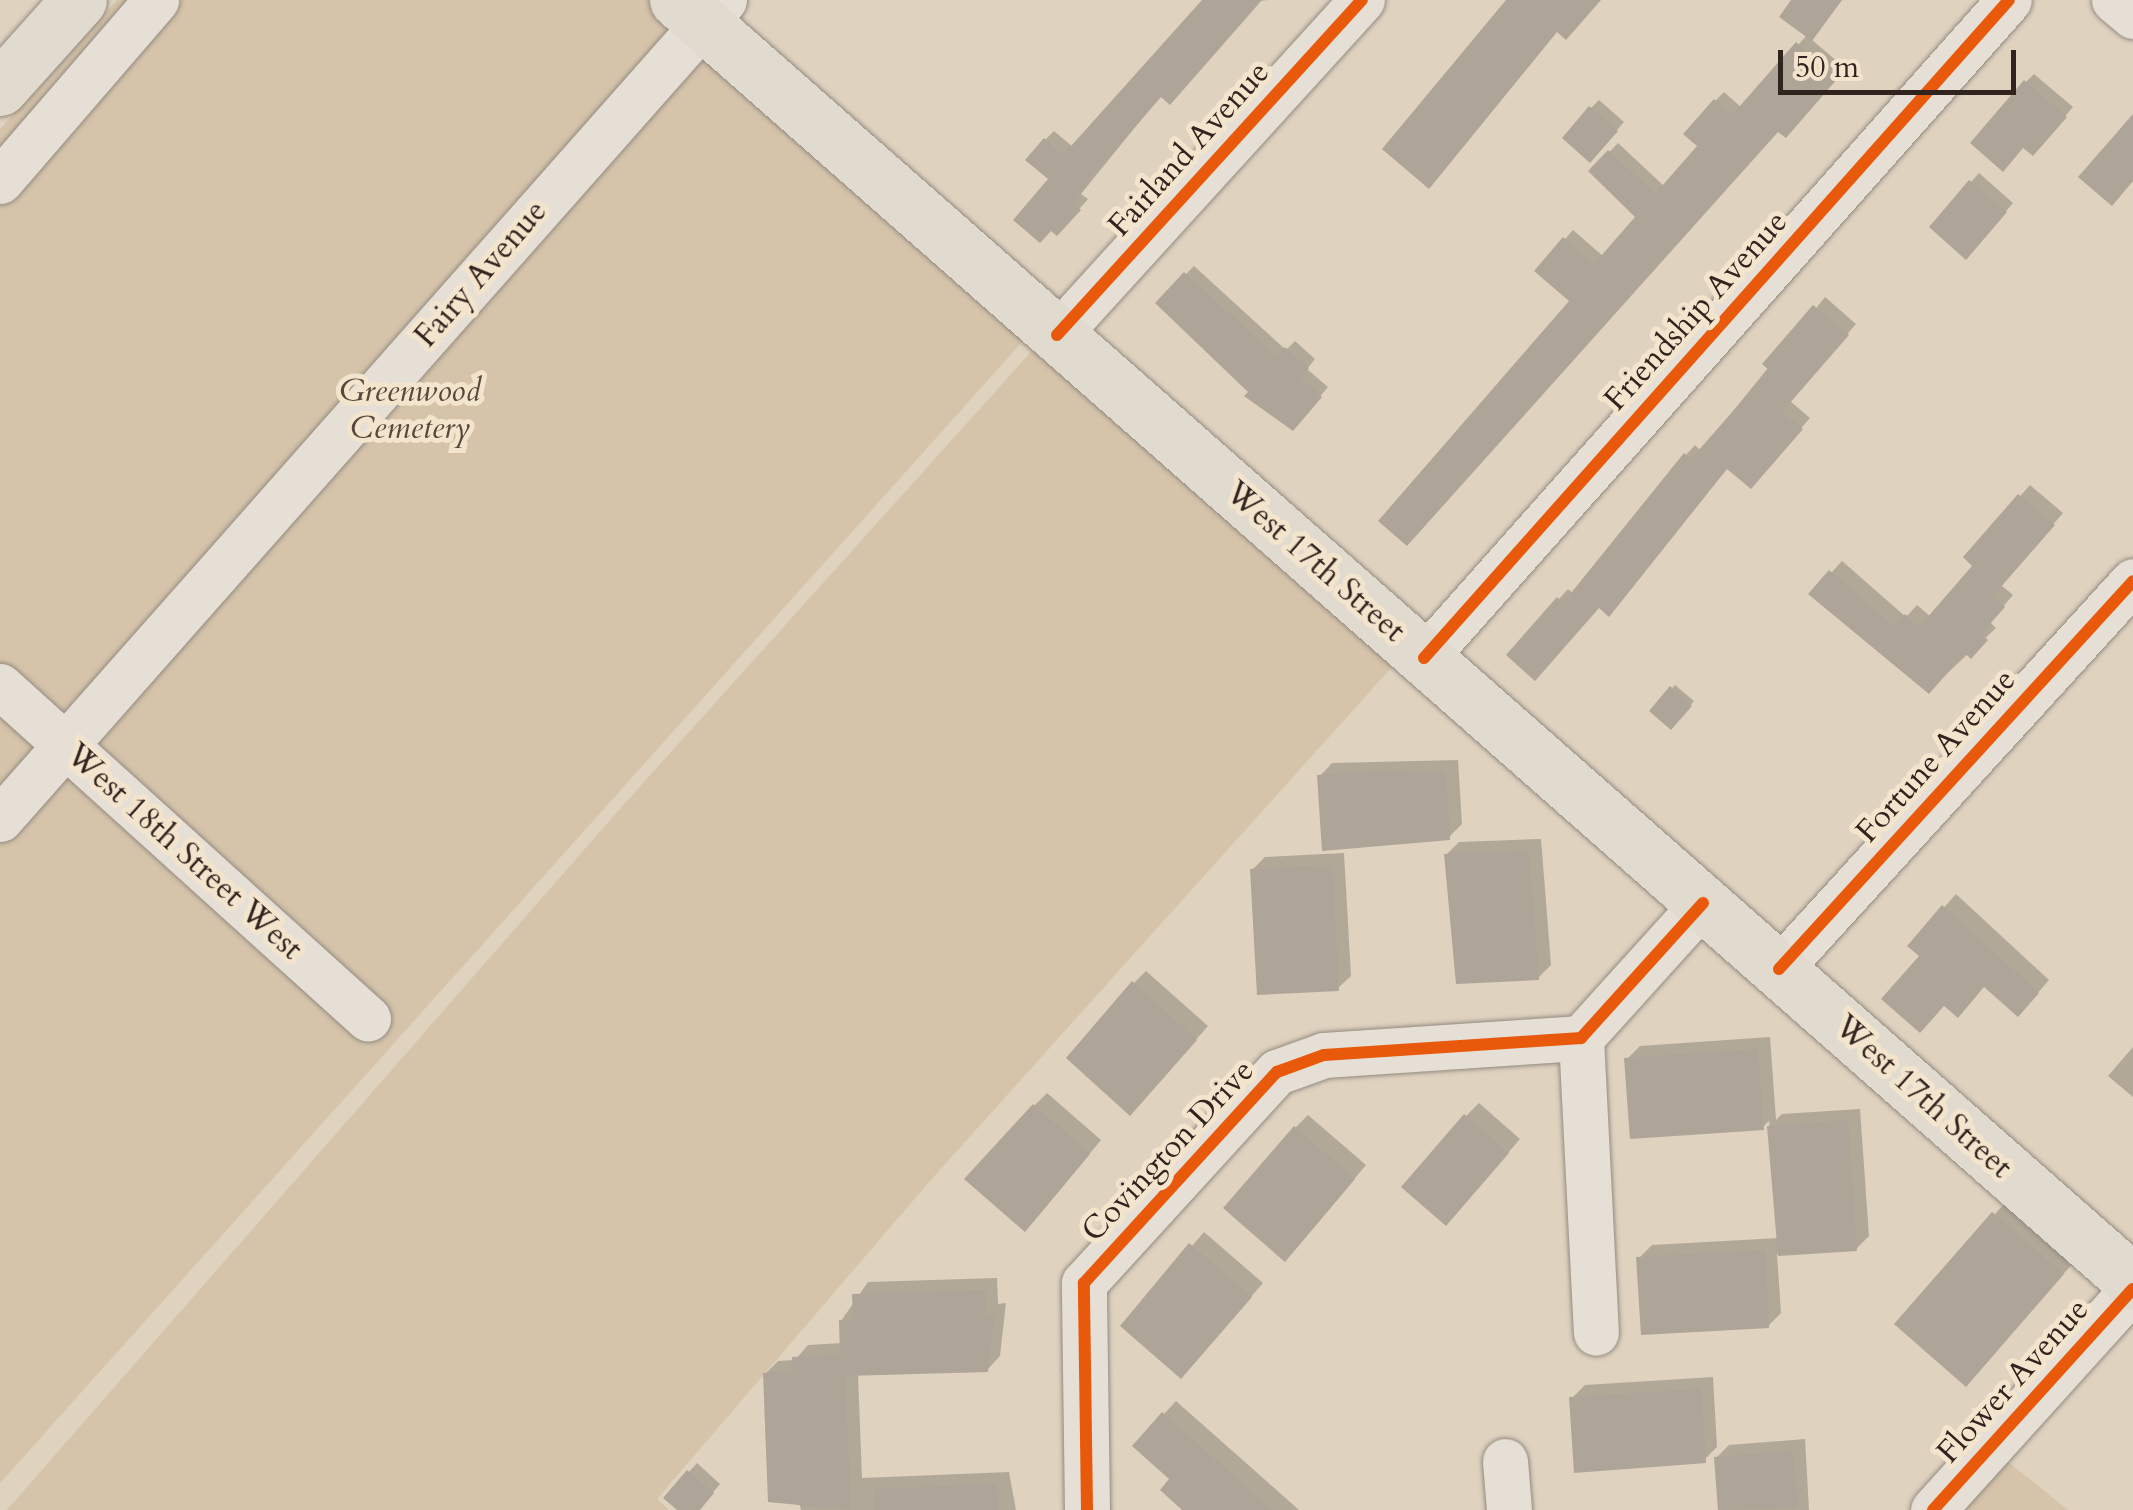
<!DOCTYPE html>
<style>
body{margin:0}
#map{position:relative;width:2133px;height:1510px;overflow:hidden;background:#dfd2bf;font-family:Cardo,serif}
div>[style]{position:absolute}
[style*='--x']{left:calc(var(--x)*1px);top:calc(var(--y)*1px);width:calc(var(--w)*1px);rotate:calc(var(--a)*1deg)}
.green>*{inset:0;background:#d5c3aa}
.shadow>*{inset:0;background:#0003}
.building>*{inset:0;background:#aea497}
.roads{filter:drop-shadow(0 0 2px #948b80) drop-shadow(0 0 2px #948b80)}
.minor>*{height:45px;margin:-22.5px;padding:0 22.5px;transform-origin:22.5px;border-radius:22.5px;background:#e6dfd5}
.major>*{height:55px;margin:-27.5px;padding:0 27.5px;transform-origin:27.5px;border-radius:27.5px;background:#e1dace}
.cycleway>*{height:12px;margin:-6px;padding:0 6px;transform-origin:6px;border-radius:6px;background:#e8590c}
span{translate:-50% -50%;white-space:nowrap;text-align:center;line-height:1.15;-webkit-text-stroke:10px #f3e4cd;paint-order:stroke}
.street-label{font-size:32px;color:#31231d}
.park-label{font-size:32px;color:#58483c;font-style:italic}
.scale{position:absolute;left:1778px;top:50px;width:238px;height:45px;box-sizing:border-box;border:5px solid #31231d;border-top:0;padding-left:12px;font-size:30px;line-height:35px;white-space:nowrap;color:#31231d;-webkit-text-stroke:8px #f3e4cd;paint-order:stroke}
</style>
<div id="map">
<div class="green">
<div style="clip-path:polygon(117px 0,656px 0,1031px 332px,0 1483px,0 129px)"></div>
<div style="clip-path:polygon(1032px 338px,1399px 659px,929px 1182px,657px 1499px,669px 1510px,7px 1510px,618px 811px,1031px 352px)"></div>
<div style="clip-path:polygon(2002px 1457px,2068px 1510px,1955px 1510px)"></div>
</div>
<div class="shadow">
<div style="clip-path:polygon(1205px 0,1268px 0,1260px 1px,1162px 94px,1081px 194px,1088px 199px,1066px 224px,1045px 140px,1054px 131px,1073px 147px)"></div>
<div style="clip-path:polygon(1794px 0,1842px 0,1811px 39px,1845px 68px,1794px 126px,1778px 129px,1573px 301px,1565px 239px,1573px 230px,1604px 257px,1639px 217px,1591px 171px,1618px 143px,1665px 187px,1700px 145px,1715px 101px,1724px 92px,1742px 108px,1807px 35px)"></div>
<div style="clip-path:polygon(2034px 74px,2073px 107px,2040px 145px,2026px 82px)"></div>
<div style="clip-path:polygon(1599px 100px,1624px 122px,1598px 151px,1591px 108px)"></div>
<div style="clip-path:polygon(1979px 173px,2013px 203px,1974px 248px,1932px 227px)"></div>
<div style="clip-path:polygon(1194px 266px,1286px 350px,1295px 341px,1315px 359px,1307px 369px,1328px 387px,1301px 419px,1252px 392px,1158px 303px)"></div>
<div style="clip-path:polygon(1825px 297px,1856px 324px,1790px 401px,1810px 418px,1760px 476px,1728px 466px,1599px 605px,1509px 655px,1568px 589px,1574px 594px,1686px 455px,1695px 445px,1701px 451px)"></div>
<div style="clip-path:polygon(2030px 485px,2063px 513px,2001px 585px,2013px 595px,1990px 622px,1996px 628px,1940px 680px,1812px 594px,1842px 561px,1906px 617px,1917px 605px,1931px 617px,1976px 565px,1966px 557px)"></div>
<div style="clip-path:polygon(1675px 685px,1694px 701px,1671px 727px,1652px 711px)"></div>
<div style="clip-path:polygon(1458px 760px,1462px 824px,1449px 837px,1320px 776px,1332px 763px)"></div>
<div style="clip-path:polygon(1541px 839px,1551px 965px,1538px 978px,1446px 855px,1459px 842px)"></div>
<div style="clip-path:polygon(1344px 853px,1351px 976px,1338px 988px,1252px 870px,1265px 857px)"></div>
<div style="clip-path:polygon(1956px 894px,2049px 980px,2030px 1002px,1910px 946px)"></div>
<div style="clip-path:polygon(1146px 971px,1208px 1026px,1143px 1100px,1134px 983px)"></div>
<div style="clip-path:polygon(1770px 1037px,1776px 1120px,1782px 1114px,1860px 1109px,1869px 1236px,1856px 1249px,1777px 1254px,1781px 1313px,1768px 1326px,1639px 1258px,1652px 1245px,1779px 1238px,1769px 1121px,1763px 1127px,1627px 1059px,1640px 1046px)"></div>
<div style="clip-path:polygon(2133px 1047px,2133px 1097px,2108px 1076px)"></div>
<div style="clip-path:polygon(1047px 1093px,1101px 1140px,1038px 1216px,1034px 1106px)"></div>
<div style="clip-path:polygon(1479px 1103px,1520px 1139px,1458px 1210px,1466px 1116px)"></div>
<div style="clip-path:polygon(1308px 1115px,1366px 1165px,1298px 1246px,1295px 1128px)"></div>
<div style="clip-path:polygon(2011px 1196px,2080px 1255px,1983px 1366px,1898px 1324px)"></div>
<div style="clip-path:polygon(1204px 1232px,1263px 1283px,1193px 1363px,1124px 1326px)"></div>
<div style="clip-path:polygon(997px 1278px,998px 1304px,1006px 1303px,1000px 1356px,987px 1370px,858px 1374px,862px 1478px,1009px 1472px,1016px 1510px,801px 1510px,765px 1374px,778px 1361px,795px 1360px,808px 1345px,842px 1343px,841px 1321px,868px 1282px)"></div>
<div style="clip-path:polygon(1713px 1377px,1717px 1447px,1704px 1460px,1572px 1398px,1585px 1385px)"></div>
<div style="clip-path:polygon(1176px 1401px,1299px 1510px,1208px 1510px,1173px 1479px,1164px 1414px)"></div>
<div style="clip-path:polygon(1805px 1439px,1809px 1510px,1720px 1510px,1716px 1458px,1729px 1445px)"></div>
<div style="clip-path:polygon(697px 1463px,720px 1484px,698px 1510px,680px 1510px,666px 1498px)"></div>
</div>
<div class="building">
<div style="clip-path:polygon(1202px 0,1262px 0,1170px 105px,1161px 97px,1089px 180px,1074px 204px,1081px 210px,1057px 236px,1051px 231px,1040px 243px,1013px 220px,1048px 179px,1025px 160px,1044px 138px,1063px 155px)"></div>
<div style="clip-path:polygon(1506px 0,1601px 0,1566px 40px,1557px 32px,1429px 189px,1382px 149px)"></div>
<div style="clip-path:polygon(1791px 0,1842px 0,1812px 41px,1779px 17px)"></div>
<div style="clip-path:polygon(1796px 42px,1838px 78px,1786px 138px,1778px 132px,1407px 546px,1378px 521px,1569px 301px,1534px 271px,1563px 237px,1594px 264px,1635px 217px,1588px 171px,1608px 150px,1655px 194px,1697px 146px,1683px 134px,1714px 99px,1732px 115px)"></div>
<div style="clip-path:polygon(2024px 80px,2067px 117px,2033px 156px,2023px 148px,2003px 172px,1970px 143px)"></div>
<div style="clip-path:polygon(1589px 106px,1618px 131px,1590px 163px,1562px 138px)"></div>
<div style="clip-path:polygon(2133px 114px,2133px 181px,2112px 206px,2078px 177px)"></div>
<div style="clip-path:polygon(1969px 180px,2007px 212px,1966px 260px,1929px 227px)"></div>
<div style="clip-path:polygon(1184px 272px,1277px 357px,1285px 347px,1309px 368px,1301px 378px,1322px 397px,1293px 431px,1244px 396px,1248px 392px,1155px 303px)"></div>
<div style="clip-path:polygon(1813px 305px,1849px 335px,1782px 412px,1803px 429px,1751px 489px,1727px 469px,1609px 617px,1599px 608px,1535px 681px,1506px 655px,1557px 597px,1563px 603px,1684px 453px,1691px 459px,1769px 370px,1762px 364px)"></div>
<div style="clip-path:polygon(2018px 494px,2055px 525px,1992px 597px,2005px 607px,1981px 634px,1988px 640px,1971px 659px,1965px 653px,1929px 694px,1808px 594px,1829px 570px,1894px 626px,1905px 614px,1919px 627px,1972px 566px,1963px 557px)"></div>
<div style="clip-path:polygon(1670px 686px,1692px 706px,1671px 730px,1649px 711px)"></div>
<div style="clip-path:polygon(1376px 771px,1446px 772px,1450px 840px,1322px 851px,1317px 775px)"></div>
<div style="clip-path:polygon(1529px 851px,1539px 980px,1456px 984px,1444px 854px)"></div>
<div style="clip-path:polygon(1332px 865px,1339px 991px,1257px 995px,1250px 869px)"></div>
<div style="clip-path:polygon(1942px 905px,2039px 993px,2018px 1017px,1984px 987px,1958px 1018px,1944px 1006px,1920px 1033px,1881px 999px,1919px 956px,1907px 946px)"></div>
<div style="clip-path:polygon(1132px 981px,1197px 1040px,1130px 1116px,1066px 1058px)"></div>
<div style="clip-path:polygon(1758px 1049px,1764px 1130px,1630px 1139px,1624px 1058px)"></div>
<div style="clip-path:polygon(1033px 1104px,1090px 1154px,1025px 1232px,964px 1179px)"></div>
<div style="clip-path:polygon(1464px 1114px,1509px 1153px,1446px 1226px,1401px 1187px)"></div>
<div style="clip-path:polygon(1848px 1120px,1857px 1251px,1778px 1256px,1767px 1126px)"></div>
<div style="clip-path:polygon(1294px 1126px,1355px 1179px,1285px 1262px,1223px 1208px)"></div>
<div style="clip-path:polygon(1992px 1212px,2064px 1274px,1966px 1387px,1894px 1324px)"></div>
<div style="clip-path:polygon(1189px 1243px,1252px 1297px,1181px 1379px,1120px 1326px)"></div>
<div style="clip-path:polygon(1765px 1250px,1769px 1328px,1641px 1335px,1636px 1257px)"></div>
<div style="clip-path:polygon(985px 1290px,986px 1316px,994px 1315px,988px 1372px,845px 1376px,851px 1510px,768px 1502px,763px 1373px,793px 1372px,792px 1357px,840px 1355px,839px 1320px,853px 1320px,852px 1294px)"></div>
<div style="clip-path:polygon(1701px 1389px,1706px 1463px,1574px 1473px,1569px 1397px)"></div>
<div style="clip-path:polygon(1162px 1412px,1272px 1510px,1182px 1510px,1160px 1490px,1169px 1479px,1132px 1446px)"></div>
<div style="clip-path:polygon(1793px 1451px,1798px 1508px,1718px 1510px,1714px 1457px)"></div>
<div style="clip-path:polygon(687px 1470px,714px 1493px,700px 1510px,677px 1510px,663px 1498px)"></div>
<div style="clip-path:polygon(996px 1484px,998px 1510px,875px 1510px,875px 1489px)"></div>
</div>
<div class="roads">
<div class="minor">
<div style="--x:2114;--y:0;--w:25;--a:40"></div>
<div style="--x:0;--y:181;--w:239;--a:-49.2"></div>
<div style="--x:1057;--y:335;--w:453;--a:-47.7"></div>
<div style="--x:1424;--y:658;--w:880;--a:-48.36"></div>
<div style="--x:0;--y:686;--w:496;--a:42.1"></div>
<div style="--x:0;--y:819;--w:1093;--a:-48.52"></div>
<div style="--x:1779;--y:969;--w:525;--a:-47.62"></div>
<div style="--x:1581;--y:1038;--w:295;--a:87.1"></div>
<div style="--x:1505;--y:1461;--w:49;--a:85.3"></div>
<div style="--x:1087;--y:1510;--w:227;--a:-90.8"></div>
<div style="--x:1084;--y:1283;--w:286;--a:-47.6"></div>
<div style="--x:1277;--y:1072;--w:50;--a:-19.9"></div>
<div style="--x:1324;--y:1055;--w:258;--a:-3.8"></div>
<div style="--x:1581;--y:1038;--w:182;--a:-47.9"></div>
<div style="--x:1933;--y:1510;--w:298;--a:-47.9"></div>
</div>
<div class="major">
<div style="--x:677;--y:0;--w:1940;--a:41.36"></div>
<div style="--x:0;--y:88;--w:118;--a:-48.1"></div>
</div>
</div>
<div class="cycleway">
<div style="--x:1057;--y:335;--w:453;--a:-47.7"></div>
<div style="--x:1424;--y:658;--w:880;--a:-48.36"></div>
<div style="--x:1779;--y:969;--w:525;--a:-47.62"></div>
<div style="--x:1087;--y:1510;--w:227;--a:-90.8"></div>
<div style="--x:1084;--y:1283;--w:286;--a:-47.6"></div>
<div style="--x:1277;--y:1072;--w:50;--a:-19.9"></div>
<div style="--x:1324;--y:1055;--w:258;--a:-3.8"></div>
<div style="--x:1581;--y:1038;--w:182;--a:-47.9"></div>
<div style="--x:1933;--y:1510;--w:298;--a:-47.9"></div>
</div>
<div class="street-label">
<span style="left:1189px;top:149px;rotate:-48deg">Fairland Avenue</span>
<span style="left:481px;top:274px;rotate:-49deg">Fairy Avenue</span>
<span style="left:1696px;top:311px;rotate:-48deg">Friendship Avenue</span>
<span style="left:1315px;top:562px;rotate:41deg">West 17th Street</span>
<span style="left:1936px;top:756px;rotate:-48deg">Fortune Avenue</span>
<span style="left:184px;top:852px;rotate:42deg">West 18th Street West</span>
<span style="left:1923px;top:1097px;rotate:42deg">West 17th Street</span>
<span style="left:1168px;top:1151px;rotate:-47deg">Covington Drive</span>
<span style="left:2013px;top:1381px;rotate:-48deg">Flower Avenue</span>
</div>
<div class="park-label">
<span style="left:410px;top:410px">Greenwood<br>Cemetery</span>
</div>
<div class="scale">50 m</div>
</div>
